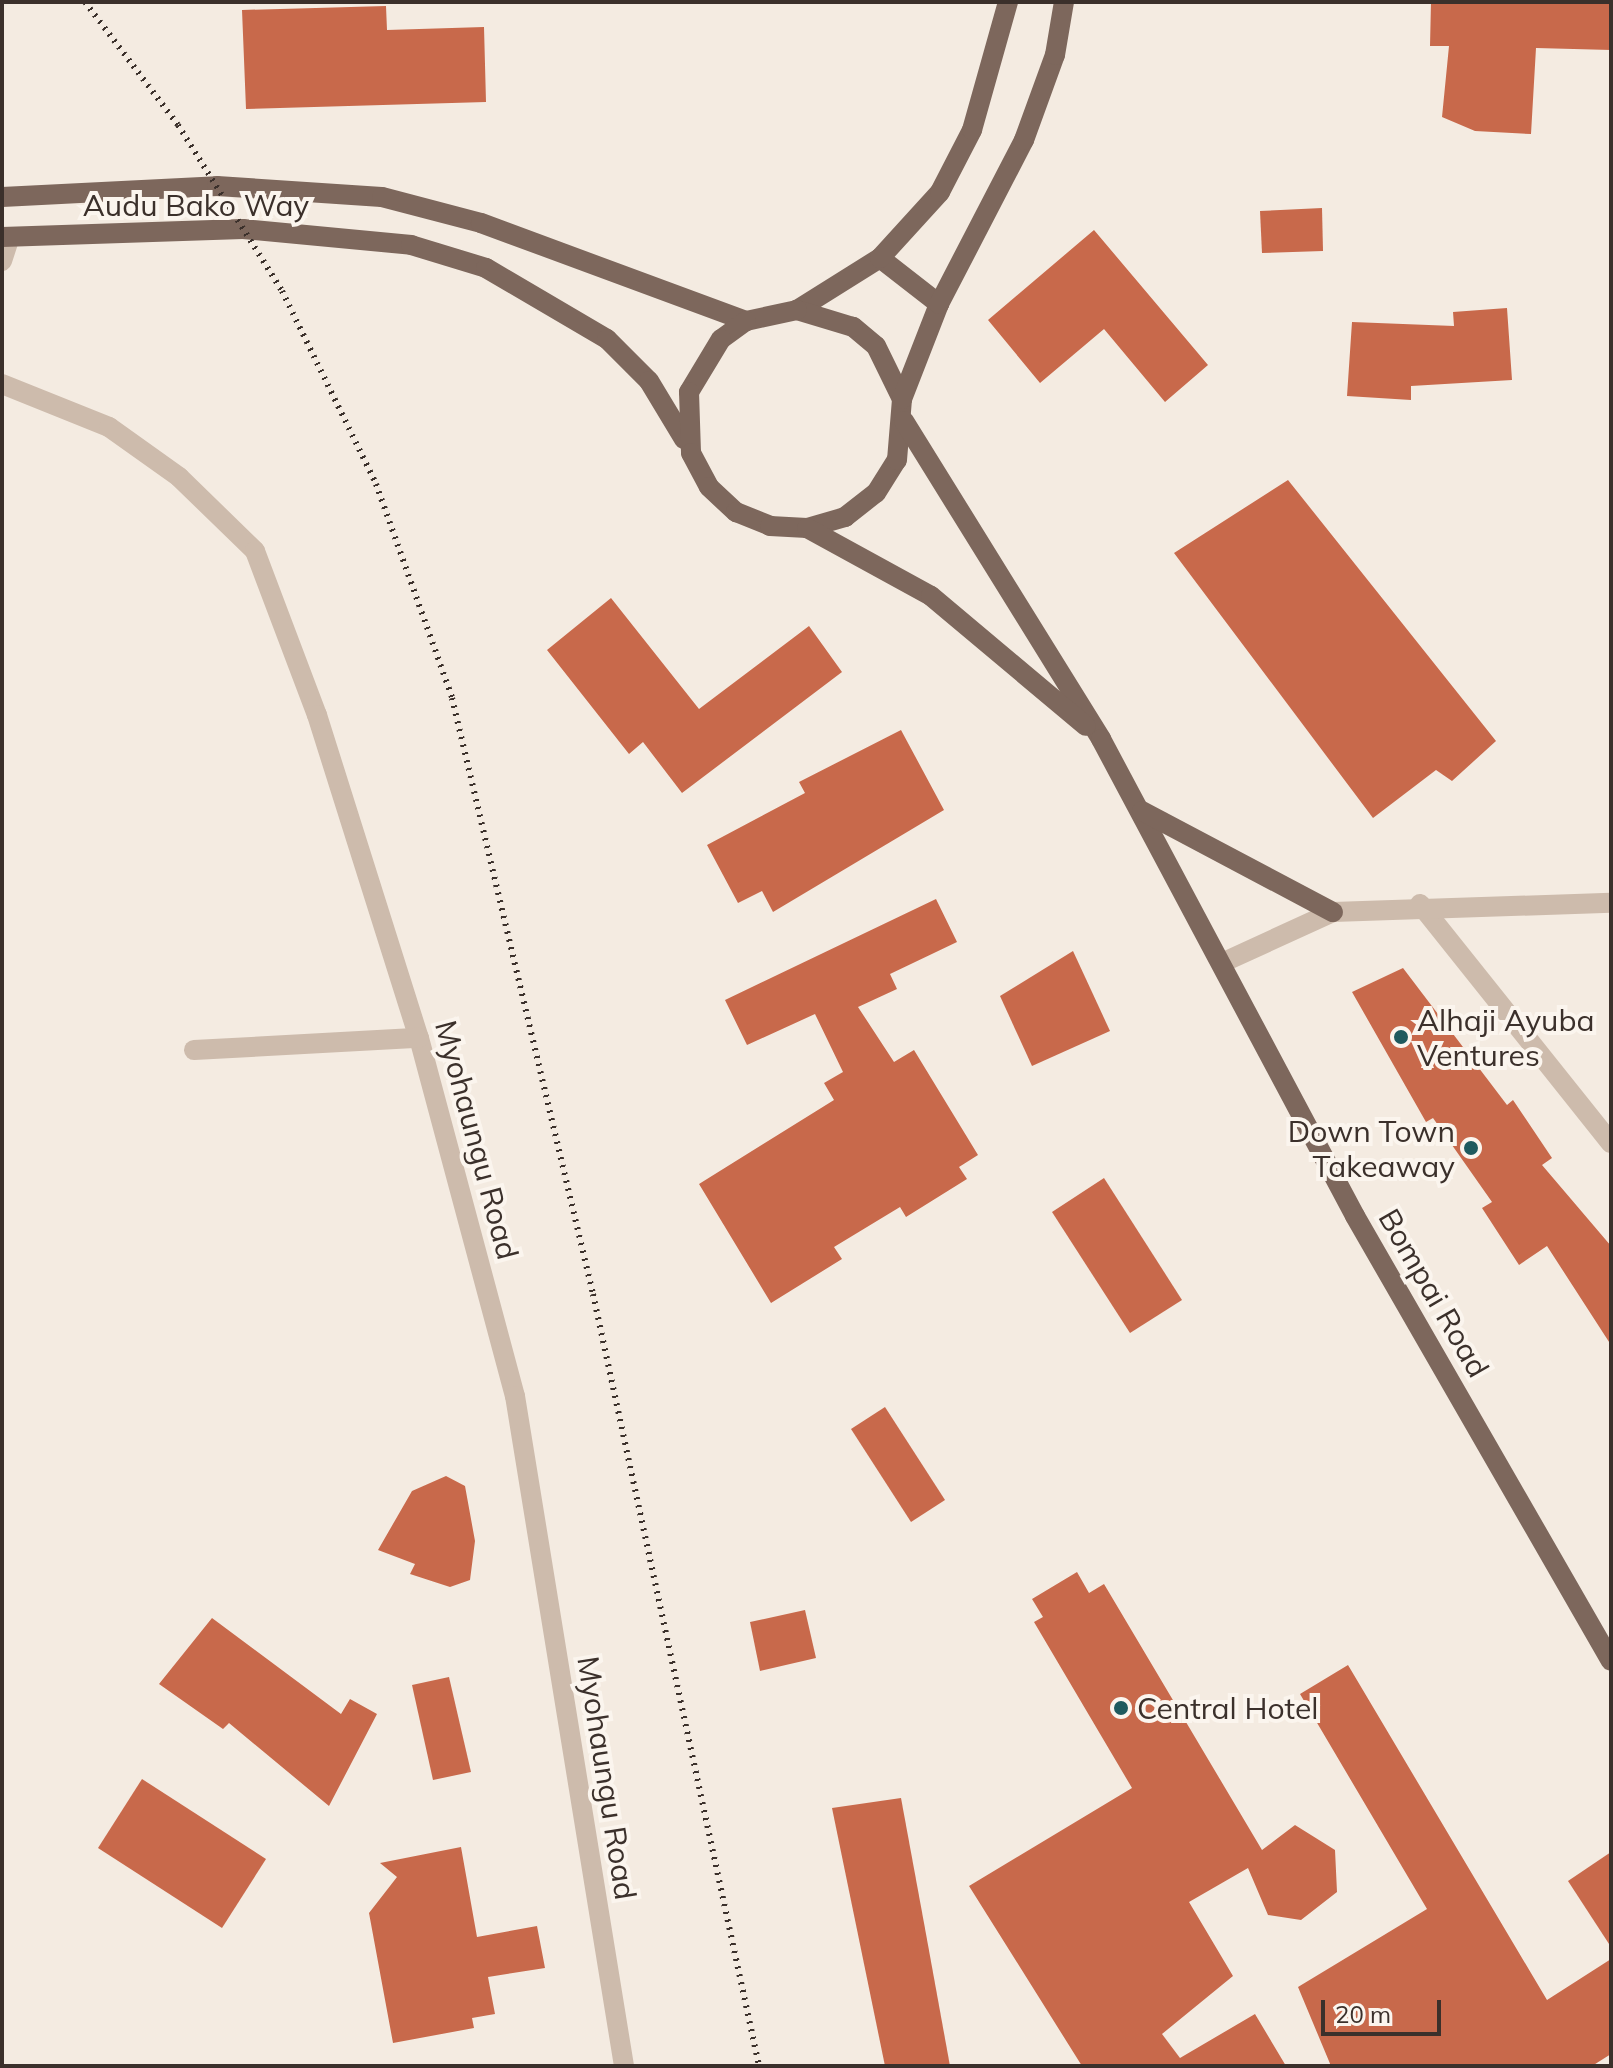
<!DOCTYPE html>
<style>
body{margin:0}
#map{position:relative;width:1613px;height:2068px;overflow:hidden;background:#f4ebe1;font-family:Mulish,sans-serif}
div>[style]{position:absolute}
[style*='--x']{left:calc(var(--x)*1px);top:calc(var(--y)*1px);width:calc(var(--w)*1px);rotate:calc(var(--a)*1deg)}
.building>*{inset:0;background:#c8694b}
.minor>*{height:20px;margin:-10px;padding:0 10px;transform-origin:10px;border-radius:10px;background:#cdbbac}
.major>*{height:20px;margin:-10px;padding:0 10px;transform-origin:10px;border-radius:10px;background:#7d675c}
.rail>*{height:6px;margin-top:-3px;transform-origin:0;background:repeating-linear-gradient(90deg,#3b302b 0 2px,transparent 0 8px)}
.dots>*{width:22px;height:22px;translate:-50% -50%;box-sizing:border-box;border:4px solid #fbf5ee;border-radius:50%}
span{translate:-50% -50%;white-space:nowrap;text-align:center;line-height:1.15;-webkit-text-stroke:8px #fbf5ee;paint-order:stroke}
.street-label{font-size:30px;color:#3b302b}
.poi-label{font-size:30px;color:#3b302b}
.left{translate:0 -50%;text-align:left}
.right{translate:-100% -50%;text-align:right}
.frame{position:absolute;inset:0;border:4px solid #3b302b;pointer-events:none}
.scale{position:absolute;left:1321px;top:2000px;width:120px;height:36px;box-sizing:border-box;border:4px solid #3b302b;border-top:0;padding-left:10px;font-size:24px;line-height:28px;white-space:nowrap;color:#3b302b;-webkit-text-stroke:6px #fbf5ee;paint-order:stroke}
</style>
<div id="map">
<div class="building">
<div style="clip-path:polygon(1431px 2px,1611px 2px,1611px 50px,1536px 48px,1531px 134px,1475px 131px,1442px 117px,1449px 46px,1430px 46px)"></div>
<div style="clip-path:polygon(386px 6px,387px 30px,484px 27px,486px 102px,246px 109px,242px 10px)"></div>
<div style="clip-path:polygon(1322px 208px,1323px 251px,1262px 253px,1260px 211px)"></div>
<div style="clip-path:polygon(1094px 230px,1208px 365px,1165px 402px,1104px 329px,1040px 383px,988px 320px)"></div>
<div style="clip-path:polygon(1507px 308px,1512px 380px,1411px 386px,1411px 400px,1347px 396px,1352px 322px,1454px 326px,1453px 312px)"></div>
<div style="clip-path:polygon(1288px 480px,1496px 741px,1452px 781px,1436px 770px,1373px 818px,1174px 553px)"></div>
<div style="clip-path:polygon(611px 598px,699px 709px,809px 626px,842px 672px,682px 793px,643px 742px,629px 754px,547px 650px)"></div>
<div style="clip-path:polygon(901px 730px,944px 810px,773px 912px,762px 891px,738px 903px,707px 845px,805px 793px,799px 782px)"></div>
<div style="clip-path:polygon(936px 899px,957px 942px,890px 974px,897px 989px,858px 1007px,894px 1062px,914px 1050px,978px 1155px,959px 1167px,967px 1179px,906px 1217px,900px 1207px,834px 1247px,842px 1259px,771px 1303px,699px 1184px,834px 1100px,824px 1083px,843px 1072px,815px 1014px,747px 1045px,725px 1000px)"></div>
<div style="clip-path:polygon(1073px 951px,1110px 1031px,1032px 1066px,1000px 996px)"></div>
<div style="clip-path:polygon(1403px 968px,1507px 1105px,1513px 1100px,1552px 1158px,1542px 1165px,1611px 1246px,1611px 1345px,1547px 1246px,1519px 1265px,1482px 1208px,1492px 1202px,1433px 1118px,1426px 1122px,1352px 992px)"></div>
<div style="clip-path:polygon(1104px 1178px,1182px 1300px,1130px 1333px,1052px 1212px)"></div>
<div style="clip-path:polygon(885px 1407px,945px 1500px,911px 1522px,851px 1429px)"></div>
<div style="clip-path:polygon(446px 1476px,465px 1486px,475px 1541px,470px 1580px,450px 1587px,410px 1574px,415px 1564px,378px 1550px,412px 1491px)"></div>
<div style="clip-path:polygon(1077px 1572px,1089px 1593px,1104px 1584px,1262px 1850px,1295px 1825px,1335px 1850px,1337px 1892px,1301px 1920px,1268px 1915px,1248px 1868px,1189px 1902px,1233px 1976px,1162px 2034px,1180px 2058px,1255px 2014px,1286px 2066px,1082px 2066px,969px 1886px,1132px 1788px,1034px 1622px,1043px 1617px,1032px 1599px)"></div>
<div style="clip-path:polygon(805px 1610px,816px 1658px,760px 1671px,750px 1622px)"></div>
<div style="clip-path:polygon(212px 1618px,341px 1714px,350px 1699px,377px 1714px,329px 1806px,229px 1723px,223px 1729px,159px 1684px)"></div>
<div style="clip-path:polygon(1348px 1665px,1547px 2000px,1611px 1959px,1611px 2054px,1592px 2066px,1331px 2066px,1298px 1987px,1427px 1909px,1300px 1694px)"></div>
<div style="clip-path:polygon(449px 1677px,471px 1772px,433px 1780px,412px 1685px)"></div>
<div style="clip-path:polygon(142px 1779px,266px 1859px,222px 1928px,98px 1848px)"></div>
<div style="clip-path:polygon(901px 1798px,924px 1923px,950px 2066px,885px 2066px,832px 1808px)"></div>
<div style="clip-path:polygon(461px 1847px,477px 1937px,537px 1926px,545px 1968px,488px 1977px,495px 2014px,472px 2018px,474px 2028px,393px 2043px,369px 1913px,397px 1877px,380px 1863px)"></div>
<div style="clip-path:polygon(1611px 1852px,1611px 1947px,1568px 1881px)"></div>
</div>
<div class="minor">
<div style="--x:2;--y:261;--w:25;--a:-72"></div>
<div style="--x:2;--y:384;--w:115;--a:21.9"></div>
<div style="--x:109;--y:427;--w:86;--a:35.5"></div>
<div style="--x:179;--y:477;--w:106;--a:44.2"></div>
<div style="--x:255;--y:551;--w:175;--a:69.3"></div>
<div style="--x:317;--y:715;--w:339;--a:72.5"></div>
<div style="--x:419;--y:1038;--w:371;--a:75"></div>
<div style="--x:515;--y:1396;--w:679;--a:80.76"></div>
<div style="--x:1420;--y:904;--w:306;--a:51.4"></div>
<div style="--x:1226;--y:961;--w:118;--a:-24.6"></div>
<div style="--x:1333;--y:912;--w:278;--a:-1.9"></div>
<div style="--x:194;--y:1050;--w:225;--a:-3.1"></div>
</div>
<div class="major">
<div style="--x:2;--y:197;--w:215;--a:-2.9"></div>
<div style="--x:217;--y:186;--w:165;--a:3.8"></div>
<div style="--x:382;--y:197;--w:102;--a:14.7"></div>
<div style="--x:481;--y:223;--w:283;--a:20.3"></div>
<div style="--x:2;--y:237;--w:241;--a:-1.9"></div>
<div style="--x:243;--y:229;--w:169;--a:5.4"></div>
<div style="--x:411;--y:245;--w:78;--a:17"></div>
<div style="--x:486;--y:268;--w:140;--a:30.4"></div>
<div style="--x:607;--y:339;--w:59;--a:45"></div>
<div style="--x:649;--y:381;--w:68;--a:58.9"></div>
<div style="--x:880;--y:258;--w:75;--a:37.9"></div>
<div style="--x:797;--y:310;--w:98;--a:-32.1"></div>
<div style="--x:880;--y:258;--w:89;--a:-47.7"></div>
<div style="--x:940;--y:192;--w:70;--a:-62.7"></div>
<div style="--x:972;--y:130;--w:133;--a:-74.3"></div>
<div style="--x:902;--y:399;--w:59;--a:-116.1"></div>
<div style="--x:876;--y:346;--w:30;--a:-140"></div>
<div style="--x:853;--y:327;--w:59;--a:-163.1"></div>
<div style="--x:797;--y:310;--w:52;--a:167.8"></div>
<div style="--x:746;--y:321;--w:31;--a:144"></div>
<div style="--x:721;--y:339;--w:62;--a:121.1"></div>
<div style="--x:689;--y:392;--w:61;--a:88.1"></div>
<div style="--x:691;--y:453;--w:38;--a:62"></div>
<div style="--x:709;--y:487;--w:37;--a:43"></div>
<div style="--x:736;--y:512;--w:37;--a:22"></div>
<div style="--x:770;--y:526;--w:37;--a:3"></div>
<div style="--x:807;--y:528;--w:40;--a:-16"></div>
<div style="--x:845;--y:517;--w:39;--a:-38"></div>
<div style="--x:876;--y:493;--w:39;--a:-58"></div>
<div style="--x:897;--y:460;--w:61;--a:-85.3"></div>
<div style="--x:902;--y:399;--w:102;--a:-68.7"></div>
<div style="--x:939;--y:304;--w:185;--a:-62.6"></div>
<div style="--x:1024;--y:140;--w:90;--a:-70"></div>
<div style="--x:1055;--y:55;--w:54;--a:-80.4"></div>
<div style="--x:904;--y:421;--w:374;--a:58.2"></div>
<div style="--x:1101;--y:739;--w:540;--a:61.96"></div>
<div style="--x:1355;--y:1216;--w:513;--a:60.09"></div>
<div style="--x:807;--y:528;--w:141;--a:28.7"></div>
<div style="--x:931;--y:596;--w:202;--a:40"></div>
<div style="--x:1142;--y:811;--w:216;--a:27.9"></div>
</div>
<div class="rail">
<div style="--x:85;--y:2;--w:154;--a:52.9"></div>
<div style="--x:178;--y:125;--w:196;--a:57.9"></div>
<div style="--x:282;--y:291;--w:215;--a:64"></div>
<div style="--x:376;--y:484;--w:227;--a:70.4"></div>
<div style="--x:452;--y:698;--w:612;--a:76.69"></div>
<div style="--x:593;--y:1294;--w:790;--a:77.86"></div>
</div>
<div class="dots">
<div style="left:1401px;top:1037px;background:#1f5a5e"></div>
<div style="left:1471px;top:1148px;background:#1f5a5e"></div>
<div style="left:1121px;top:1708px;background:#1f5a5e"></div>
</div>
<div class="street-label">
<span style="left:196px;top:205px">Audu Bako Way</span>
<span style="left:477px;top:1140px;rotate:75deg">Myohaungu Road</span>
<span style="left:1434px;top:1293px;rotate:60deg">Bompai Road</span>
<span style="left:607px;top:1778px;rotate:81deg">Myohaungu Road</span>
</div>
<div class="poi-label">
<span class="left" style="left:1417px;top:1037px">Alhaji Ayuba<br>Ventures</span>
<span class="right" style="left:1455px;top:1148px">Down Town<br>Takeaway</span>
<span class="left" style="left:1137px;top:1708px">Central Hotel</span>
</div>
<div class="frame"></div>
<div class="scale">20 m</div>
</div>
